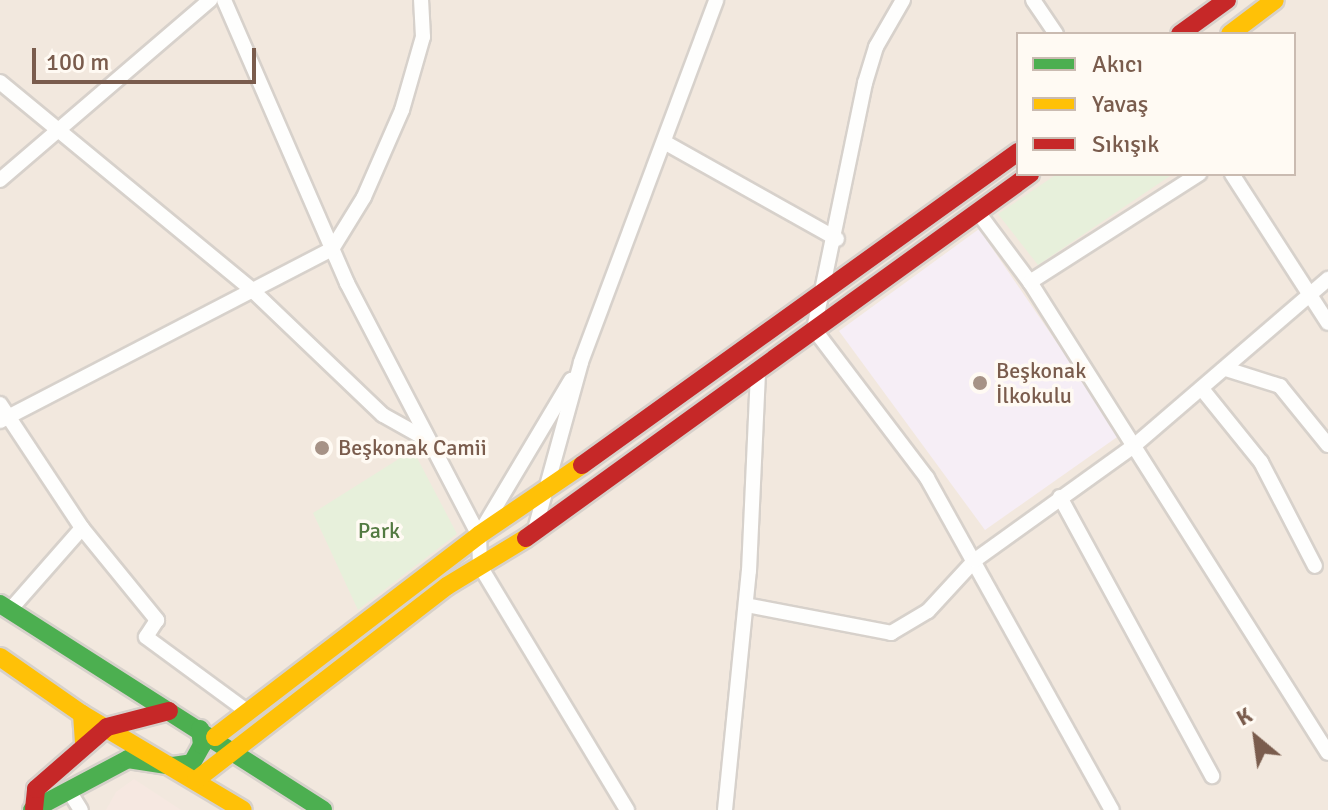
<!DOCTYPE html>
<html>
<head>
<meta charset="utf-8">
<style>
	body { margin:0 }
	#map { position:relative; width:1328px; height:810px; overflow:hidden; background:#f9f5f0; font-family:Signika,sans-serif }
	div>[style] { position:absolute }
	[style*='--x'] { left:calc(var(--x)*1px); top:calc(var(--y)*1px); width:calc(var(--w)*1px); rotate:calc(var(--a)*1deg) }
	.residential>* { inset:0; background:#f2e8de }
	.commercial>* { inset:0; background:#f6e8e1 }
	.education>* { inset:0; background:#f6eef6 }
	.green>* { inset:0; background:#e7f0db }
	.roads { filter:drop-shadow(2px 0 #d7d1cb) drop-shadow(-2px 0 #d7d1cb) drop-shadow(0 2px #d7d1cb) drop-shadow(0 -2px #d7d1cb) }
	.street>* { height:14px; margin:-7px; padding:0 7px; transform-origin:7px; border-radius:7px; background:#fefefd }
	.fast>* { height:18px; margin:-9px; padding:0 9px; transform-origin:9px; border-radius:9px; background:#4caf50 }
	.slow>* { height:18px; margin:-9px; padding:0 9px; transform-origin:9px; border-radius:9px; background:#ffc107 }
	.jam>* { height:18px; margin:-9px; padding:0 9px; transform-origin:9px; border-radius:9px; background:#c62828 }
	.dots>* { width:22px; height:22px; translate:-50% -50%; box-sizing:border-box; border:4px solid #fffaf3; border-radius:50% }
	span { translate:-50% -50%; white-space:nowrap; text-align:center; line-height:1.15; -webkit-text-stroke:7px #fffaf3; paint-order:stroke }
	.poi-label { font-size:22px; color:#7a5c4d }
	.left { translate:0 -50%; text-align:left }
	.park-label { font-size:22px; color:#537a41 }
	.legend { position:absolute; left:1016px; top:32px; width:280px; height:144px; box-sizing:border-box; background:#fffaf3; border:2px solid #cabbb1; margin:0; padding:10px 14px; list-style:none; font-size:24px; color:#7a5c4d }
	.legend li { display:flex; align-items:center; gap:16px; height:40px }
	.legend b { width:40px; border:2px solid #cabbb1 }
	.north { position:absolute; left:1216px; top:698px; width:80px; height:80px; -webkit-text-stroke:6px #fffaf3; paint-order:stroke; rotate:331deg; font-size:22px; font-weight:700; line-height:32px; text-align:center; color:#7a5c4d }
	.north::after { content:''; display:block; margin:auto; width:28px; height:36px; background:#7a5c4d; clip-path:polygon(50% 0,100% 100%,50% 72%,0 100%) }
	.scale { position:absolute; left:32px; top:48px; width:224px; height:36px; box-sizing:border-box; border:4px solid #7a5c4d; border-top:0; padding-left:10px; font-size:24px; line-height:28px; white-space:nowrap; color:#7a5c4d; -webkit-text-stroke:6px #fffaf3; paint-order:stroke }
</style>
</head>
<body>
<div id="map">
	<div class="residential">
		<i style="clip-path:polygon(evenodd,0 0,1328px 0,1328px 810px,0 810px,0 0,1018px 34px,1294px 34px,1294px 174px,1018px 174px,1018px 34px)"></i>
	</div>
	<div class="commercial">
		<i style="clip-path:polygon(134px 779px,181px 810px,106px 810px,116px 792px)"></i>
	</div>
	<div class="education">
		<i style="clip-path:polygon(979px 229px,1120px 435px,985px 530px,839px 331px)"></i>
	</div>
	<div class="green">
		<i style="clip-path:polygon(1057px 174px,1173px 174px,1038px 265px,998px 214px)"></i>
		<i style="clip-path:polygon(413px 450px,457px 534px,358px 610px,313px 513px)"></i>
	</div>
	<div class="roads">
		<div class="street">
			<i style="--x:224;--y:0;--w:309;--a:66.5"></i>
			<i style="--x:347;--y:283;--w:284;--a:62.4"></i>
			<i style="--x:479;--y:535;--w:31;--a:88"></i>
			<i style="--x:480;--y:566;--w:285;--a:58.9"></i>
			<i style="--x:903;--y:0;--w:54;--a:119.9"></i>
			<i style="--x:876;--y:47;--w:38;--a:107"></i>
			<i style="--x:865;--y:83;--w:251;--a:101.7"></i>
			<i style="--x:814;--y:329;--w:187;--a:52.8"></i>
			<i style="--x:927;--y:478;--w:380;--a:60.9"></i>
			<i style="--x:1033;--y:0;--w:41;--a:55.9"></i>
			<i style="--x:0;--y:82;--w:325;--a:39.5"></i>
			<i style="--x:251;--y:289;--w:182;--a:43.7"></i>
			<i style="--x:383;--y:415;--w:51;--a:29.1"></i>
			<i style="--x:666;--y:143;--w:196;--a:29.3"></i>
			<i style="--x:1232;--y:174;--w:177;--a:57.2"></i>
			<i style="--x:0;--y:180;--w:277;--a:-40.6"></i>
			<i style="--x:977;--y:211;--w:89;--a:53.3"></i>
			<i style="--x:1030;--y:282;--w:557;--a:57.68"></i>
			<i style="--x:1030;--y:282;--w:201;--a:-32.6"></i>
			<i style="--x:1226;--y:369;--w:57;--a:17.5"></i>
			<i style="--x:1280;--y:386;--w:76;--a:50.9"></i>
			<i style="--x:1202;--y:389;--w:94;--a:51.1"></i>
			<i style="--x:1261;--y:462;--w:117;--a:62.6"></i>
			<i style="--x:0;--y:404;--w:149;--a:56.5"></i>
			<i style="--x:82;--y:528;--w:119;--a:50.8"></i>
			<i style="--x:157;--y:620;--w:20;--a:123"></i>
			<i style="--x:146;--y:637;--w:127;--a:36.3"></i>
			<i style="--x:0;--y:421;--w:374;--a:-27.4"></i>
			<i style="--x:332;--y:249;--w:61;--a:-58.4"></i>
			<i style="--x:364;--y:197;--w:95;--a:-66.4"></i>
			<i style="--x:402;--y:110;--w:76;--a:-74"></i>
			<i style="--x:423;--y:37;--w:37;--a:-93"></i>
			<i style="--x:1060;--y:497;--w:318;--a:61.4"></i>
			<i style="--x:481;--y:531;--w:176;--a:-59.2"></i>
			<i style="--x:534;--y:533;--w:177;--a:-74.6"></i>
			<i style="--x:581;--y:362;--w:386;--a:-69.5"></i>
			<i style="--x:746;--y:605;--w:148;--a:10.9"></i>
			<i style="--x:891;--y:633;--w:43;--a:-30.7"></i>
			<i style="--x:928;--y:611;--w:69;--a:-47.3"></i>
			<i style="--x:975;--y:560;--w:197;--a:-35.7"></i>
			<i style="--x:1135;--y:445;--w:255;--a:-40.7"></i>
			<i style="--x:10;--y:610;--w:109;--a:-48.7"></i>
			<i style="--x:69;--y:791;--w:22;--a:58"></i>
			<i style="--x:725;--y:810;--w:240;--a:-84.3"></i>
			<i style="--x:749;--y:571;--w:198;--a:-87.4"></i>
		</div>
		<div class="fast">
			<i style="--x:0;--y:604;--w:383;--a:32.5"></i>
			<i style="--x:32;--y:810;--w:109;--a:-28"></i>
			<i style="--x:128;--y:759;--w:46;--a:8.8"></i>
			<i style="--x:173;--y:766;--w:19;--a:-9"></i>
			<i style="--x:192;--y:763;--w:21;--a:-61"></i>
			<i style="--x:202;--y:745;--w:16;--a:-97"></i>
		</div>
		<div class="slow">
			<i style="--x:1230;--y:34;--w:56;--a:-37.1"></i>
			<i style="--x:0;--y:657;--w:100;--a:34.8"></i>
			<i style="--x:82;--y:714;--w:187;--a:30.8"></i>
			<i style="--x:82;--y:714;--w:31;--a:86"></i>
			<i style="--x:215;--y:737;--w:332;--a:-37.4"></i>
			<i style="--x:479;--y:535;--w:125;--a:-34.2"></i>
			<i style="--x:196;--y:780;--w:317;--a:-37.7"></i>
			<i style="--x:447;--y:586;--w:92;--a:-31.3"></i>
		</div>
		<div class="jam">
			<i style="--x:1180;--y:34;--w:58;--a:-35.9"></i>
			<i style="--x:582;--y:465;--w:537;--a:-35.67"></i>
			<i style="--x:526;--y:538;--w:622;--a:-35.84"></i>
			<i style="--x:34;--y:809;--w:20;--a:-84"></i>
			<i style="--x:36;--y:789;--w:94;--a:-41.1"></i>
			<i style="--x:107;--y:727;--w:64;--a:-14.5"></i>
		</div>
	</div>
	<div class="dots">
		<i style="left:980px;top:383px;background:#a69286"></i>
		<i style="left:322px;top:448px;background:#a69286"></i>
	</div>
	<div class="poi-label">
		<span class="left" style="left:996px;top:383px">Beşkonak<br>İlkokulu</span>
		<span class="left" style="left:338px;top:448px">Beşkonak Camii</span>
	</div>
	<div class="park-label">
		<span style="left:379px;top:531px">Park</span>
	</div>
	<ul class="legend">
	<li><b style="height:10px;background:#4caf50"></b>Akıcı</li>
	<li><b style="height:10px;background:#ffc107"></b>Yavaş</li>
	<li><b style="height:10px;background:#c62828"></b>Sıkışık</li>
	</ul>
	<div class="north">K</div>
	<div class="scale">100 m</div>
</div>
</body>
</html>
